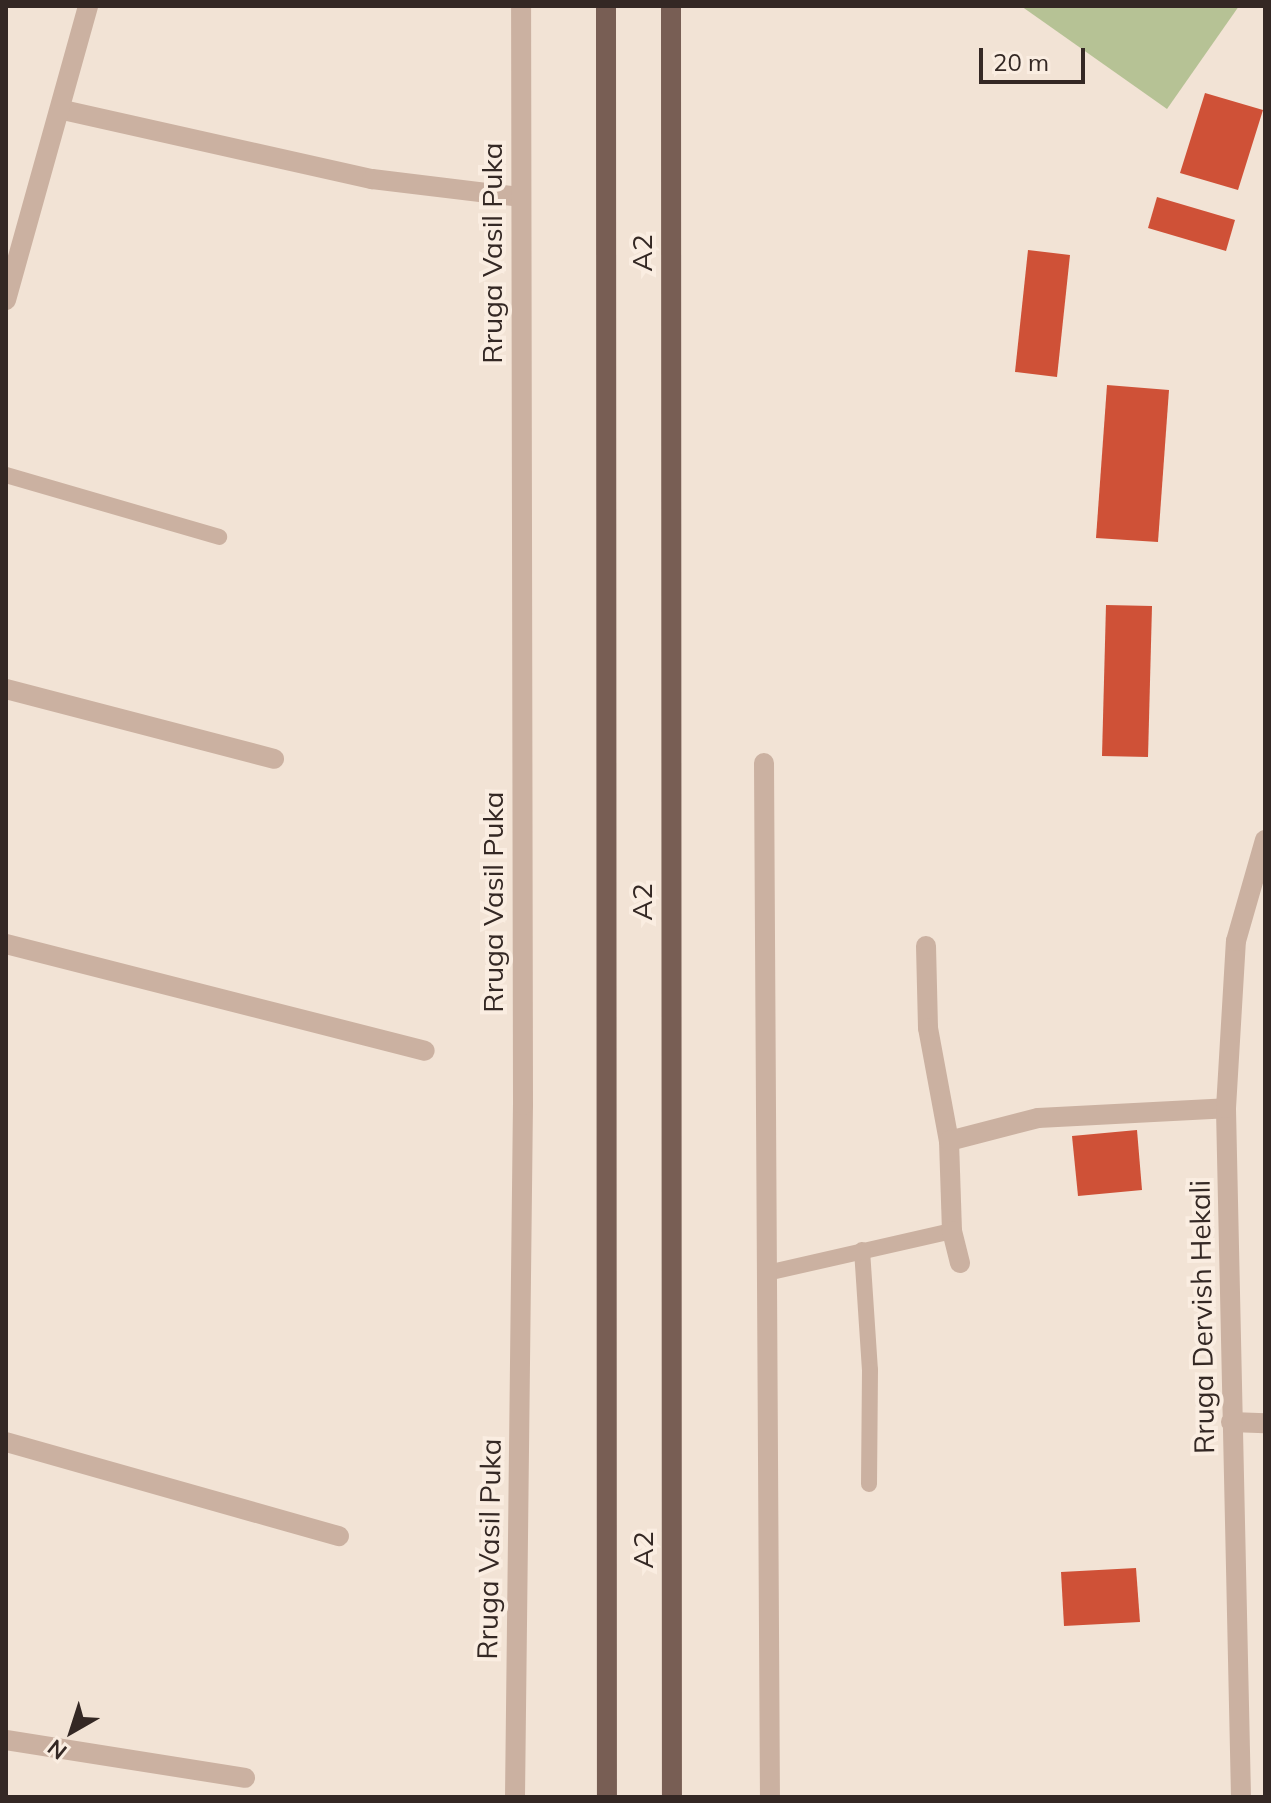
<!DOCTYPE html>
<html>
<head>
<meta charset="utf-8">
<style>
	body { margin:0 }
	#map { position:relative; width:1271px; height:1803px; overflow:hidden; background:#f2e3d5; font-family:Mulish,sans-serif }
	div>[style] { position:absolute }
	[style*='--x'] { left:calc(var(--x)*1px); top:calc(var(--y)*1px); width:calc(var(--w)*1px); rotate:calc(var(--a)*1deg) }
	.green>* { inset:0; background:#b6c295 }
	.building>* { inset:0; background:#cf5137 }
	.lane>* { height:16px; margin:-8px; padding:0 8px; transform-origin:8px; border-radius:8px; background:#cbb1a1 }
	.street>* { height:20px; margin:-10px; padding:0 10px; transform-origin:10px; border-radius:10px; background:#cbb1a1 }
	.primary>* { height:20px; margin:-10px; padding:0 10px; transform-origin:10px; border-radius:10px; background:#785e54 }
	span { translate:-50% -50%; white-space:nowrap; text-align:center; line-height:1.15; -webkit-text-stroke:8px #faede1; paint-order:stroke }
	.street-label { font-size:28px; color:#342824 }
	.frame { position:absolute; inset:0; border:8px solid #342824; pointer-events:none }
	.north { position:absolute; left:32px; top:1691px; width:80px; height:80px; -webkit-text-stroke:6px #faede1; paint-order:stroke; rotate:219deg; font-size:22px; font-weight:700; line-height:32px; text-align:center; color:#342824 }
	.north::after { content:''; display:block; margin:auto; width:28px; height:36px; background:#342824; clip-path:polygon(50% 0,100% 100%,50% 72%,0 100%) }
	.scale { position:absolute; left:979px; top:48px; width:106px; height:36px; box-sizing:border-box; border:4px solid #342824; border-top:0; padding-left:10px; font-size:24px; line-height:28px; white-space:nowrap; color:#342824; -webkit-text-stroke:6px #faede1; paint-order:stroke }
</style>
</head>
<body>
<div id="map">
	<div class="green">
		<i style="clip-path:polygon(1021px 6px,1239px 6px,1167px 109px)"></i>
	</div>
	<div class="building">
		<i style="clip-path:polygon(1205px 93px,1263px 110px,1238px 190px,1180px 173px)"></i>
		<i style="clip-path:polygon(1157px 197px,1235px 220px,1226px 251px,1148px 228px)"></i>
		<i style="clip-path:polygon(1028px 250px,1070px 255px,1057px 377px,1015px 372px)"></i>
		<i style="clip-path:polygon(1107px 385px,1169px 390px,1158px 542px,1096px 538px)"></i>
		<i style="clip-path:polygon(1106px 605px,1152px 606px,1148px 757px,1102px 756px)"></i>
		<i style="clip-path:polygon(1137px 1130px,1142px 1190px,1078px 1196px,1072px 1136px)"></i>
		<i style="clip-path:polygon(1136px 1568px,1140px 1622px,1064px 1626px,1061px 1572px)"></i>
	</div>
	<div class="lane">
		<i style="--x:6;--y:475;--w:222;--a:16.2"></i>
		<i style="--x:862;--y:1250;--w:120;--a:86.2"></i>
		<i style="--x:870;--y:1370;--w:114;--a:90.5"></i>
		<i style="--x:767;--y:1273;--w:190;--a:-12.8"></i>
	</div>
	<div class="street">
		<i style="--x:63;--y:110;--w:317;--a:12.6"></i>
		<i style="--x:372;--y:179;--w:149;--a:6.9"></i>
		<i style="--x:6;--y:300;--w:305;--a:-74.4"></i>
		<i style="--x:6;--y:689;--w:277;--a:14.6"></i>
		<i style="--x:764;--y:763;--w:1034;--a:89.67"></i>
		<i style="--x:6;--y:944;--w:432;--a:14.3"></i>
		<i style="--x:926;--y:946;--w:82;--a:88.6"></i>
		<i style="--x:928;--y:1028;--w:115;--a:79.5"></i>
		<i style="--x:949;--y:1141;--w:90;--a:88.1"></i>
		<i style="--x:952;--y:1231;--w:33;--a:76"></i>
		<i style="--x:949;--y:1141;--w:92;--a:-14.5"></i>
		<i style="--x:1038;--y:1118;--w:188;--a:-3"></i>
		<i style="--x:1231;--y:1422;--w:34;--a:2"></i>
		<i style="--x:6;--y:1442;--w:346;--a:15.8"></i>
		<i style="--x:6;--y:1740;--w:242;--a:9"></i>
		<i style="--x:515;--y:1797;--w:692;--a:-89.34"></i>
		<i style="--x:523;--y:1105;--w:1099;--a:-90.1"></i>
		<i style="--x:1241;--y:1797;--w:689;--a:-91.25"></i>
		<i style="--x:1226;--y:1108;--w:167;--a:-86.6"></i>
		<i style="--x:1236;--y:941;--w:105;--a:-74"></i>
	</div>
	<div class="primary">
		<i style="--x:606;--y:6;--w:1791;--a:89.97"></i>
		<i style="--x:671;--y:6;--w:1791;--a:89.97"></i>
	</div>
	<div class="street-label">
		<span style="left:492px;top:253px;rotate:-90deg">Rruga Vasil Puka</span>
		<span style="left:642px;top:253px;rotate:-90deg">A2</span>
		<span style="left:493px;top:902px;rotate:-90deg">Rruga Vasil Puka</span>
		<span style="left:642px;top:902px;rotate:-90deg">A2</span>
		<span style="left:1202px;top:1317px;rotate:-91deg">Rruga Dervish Hekali</span>
		<span style="left:489px;top:1549px;rotate:-89deg">Rruga Vasil Puka</span>
		<span style="left:643px;top:1550px;rotate:-90deg">A2</span>
	</div>
	<div class="frame"></div>
	<div class="north">N</div>
	<div class="scale">20 m</div>
</div>
</body>
</html>
